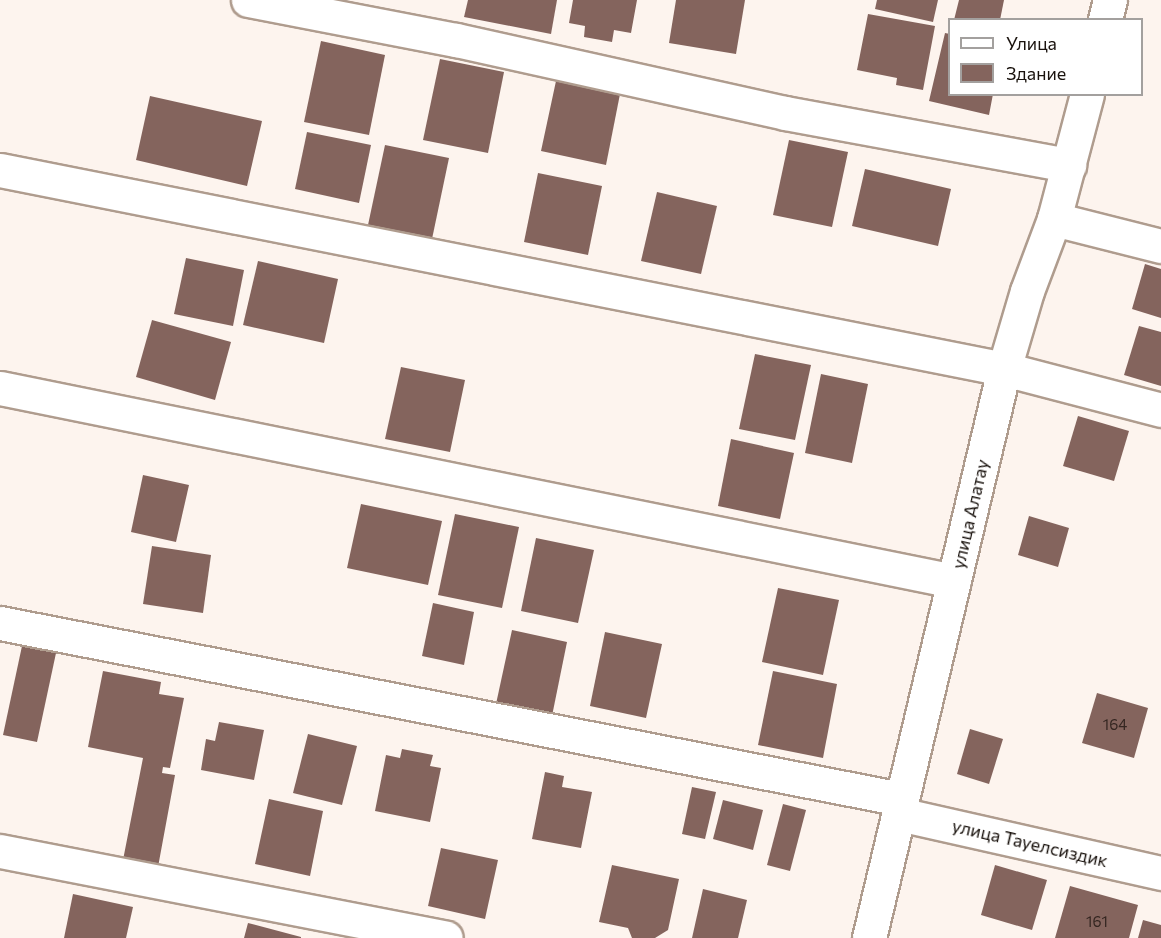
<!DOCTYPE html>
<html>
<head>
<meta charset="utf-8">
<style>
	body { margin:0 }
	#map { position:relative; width:1161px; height:938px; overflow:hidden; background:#fdf4ee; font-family:Commissioner,sans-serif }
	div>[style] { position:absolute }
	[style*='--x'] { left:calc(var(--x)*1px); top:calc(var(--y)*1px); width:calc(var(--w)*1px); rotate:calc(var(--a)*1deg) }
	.building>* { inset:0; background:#84645d }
	.roads { filter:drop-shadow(2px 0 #af9c8e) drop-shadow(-2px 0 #af9c8e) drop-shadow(0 2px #af9c8e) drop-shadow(0 -2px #af9c8e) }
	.minor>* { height:33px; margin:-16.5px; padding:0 16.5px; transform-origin:16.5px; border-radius:16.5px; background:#fff }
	span { translate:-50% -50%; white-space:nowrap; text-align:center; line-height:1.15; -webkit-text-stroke:4.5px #fff; paint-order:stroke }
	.number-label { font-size:15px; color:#342621 }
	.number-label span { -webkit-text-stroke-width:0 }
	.street-label { font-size:18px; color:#19120d }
	.legend { position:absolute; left:948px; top:18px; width:195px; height:78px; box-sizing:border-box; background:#fff; border:2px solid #a3a09e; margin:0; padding:8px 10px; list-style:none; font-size:18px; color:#19120d }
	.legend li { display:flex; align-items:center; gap:12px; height:30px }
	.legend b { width:30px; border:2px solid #a3a09e }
</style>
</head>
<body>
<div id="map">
	<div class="building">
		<i style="clip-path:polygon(468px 0,557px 0,551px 34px,464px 17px)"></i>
		<i style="clip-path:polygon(573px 0,637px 0,631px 33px,614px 30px,612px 42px,584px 37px,585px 26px,569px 23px)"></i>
		<i style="clip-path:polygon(676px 0,745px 0,736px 54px,669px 43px)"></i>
		<i style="clip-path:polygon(877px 0,938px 0,933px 22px,875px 9px)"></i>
		<i style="clip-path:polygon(959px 0,1004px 0,1000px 20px,954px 20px)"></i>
		<i style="clip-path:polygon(868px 14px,935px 26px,923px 90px,896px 85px,897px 78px,857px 70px)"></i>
		<i style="clip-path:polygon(945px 33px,950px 34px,950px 94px,993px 94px,989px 115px,929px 101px)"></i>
		<i style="clip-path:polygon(321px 41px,385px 55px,369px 135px,304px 122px)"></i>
		<i style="clip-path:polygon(440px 59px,504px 72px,488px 153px,423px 140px)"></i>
		<i style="clip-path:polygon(556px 81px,620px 94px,606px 165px,541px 151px)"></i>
		<i style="clip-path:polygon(150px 96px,262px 121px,247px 186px,136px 160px)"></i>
		<i style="clip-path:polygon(307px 132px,371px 145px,359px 203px,295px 189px)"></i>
		<i style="clip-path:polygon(789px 140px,848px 152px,832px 227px,773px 215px)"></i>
		<i style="clip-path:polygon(385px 145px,449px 158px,432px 239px,368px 225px)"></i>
		<i style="clip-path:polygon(865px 169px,951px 189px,938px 246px,852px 226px)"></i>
		<i style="clip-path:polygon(538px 173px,602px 186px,588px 255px,524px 242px)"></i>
		<i style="clip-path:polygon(657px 192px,717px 206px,701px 274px,641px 261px)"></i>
		<i style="clip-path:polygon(186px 258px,244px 270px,233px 326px,174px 314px)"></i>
		<i style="clip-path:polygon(258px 261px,338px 279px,324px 343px,243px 325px)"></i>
		<i style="clip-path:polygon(1145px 264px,1161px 269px,1161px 318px,1132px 309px)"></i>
		<i style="clip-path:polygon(152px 320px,231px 342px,215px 400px,136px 377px)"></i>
		<i style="clip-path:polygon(1139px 326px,1161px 332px,1161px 386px,1124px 375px)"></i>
		<i style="clip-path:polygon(755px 354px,811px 365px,795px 440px,739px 429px)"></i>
		<i style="clip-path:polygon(401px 367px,465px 380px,450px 452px,385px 439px)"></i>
		<i style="clip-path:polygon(821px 374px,868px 384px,852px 463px,805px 453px)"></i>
		<i style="clip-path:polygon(1078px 416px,1129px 431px,1114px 481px,1063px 466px)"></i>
		<i style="clip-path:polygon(731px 439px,794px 453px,780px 519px,718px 506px)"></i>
		<i style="clip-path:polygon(143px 475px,189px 485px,176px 542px,131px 532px)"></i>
		<i style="clip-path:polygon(361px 504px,442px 521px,428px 585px,347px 568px)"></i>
		<i style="clip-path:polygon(455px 514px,519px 527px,502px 608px,438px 595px)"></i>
		<i style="clip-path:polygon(1029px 516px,1069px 528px,1058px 567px,1018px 555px)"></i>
		<i style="clip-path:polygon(536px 538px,594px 550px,578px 623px,521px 611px)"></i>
		<i style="clip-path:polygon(152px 546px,211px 555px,203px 613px,143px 604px)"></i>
		<i style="clip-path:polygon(778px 588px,839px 600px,823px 675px,762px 662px)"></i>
		<i style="clip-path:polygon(433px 603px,474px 612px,464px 665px,422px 656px)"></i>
		<i style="clip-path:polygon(512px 630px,567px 642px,552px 716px,496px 704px)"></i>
		<i style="clip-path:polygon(605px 632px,662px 644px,646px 718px,590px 706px)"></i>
		<i style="clip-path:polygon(22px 646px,56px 653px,37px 742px,3px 735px)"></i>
		<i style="clip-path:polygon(103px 671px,161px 682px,159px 694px,184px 698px,170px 768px,163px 767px,162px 773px,175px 775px,158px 867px,123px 860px,143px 758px,88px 747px)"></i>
		<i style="clip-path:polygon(773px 671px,837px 684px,823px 758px,758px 745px)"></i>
		<i style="clip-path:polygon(1097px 693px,1148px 708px,1134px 758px,1082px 743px)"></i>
		<i style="clip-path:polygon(219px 722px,264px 730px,254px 780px,201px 770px,206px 739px,215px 741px)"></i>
		<i style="clip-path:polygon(970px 729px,1003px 739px,989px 784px,957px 774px)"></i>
		<i style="clip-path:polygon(308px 734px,357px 746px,342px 805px,293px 793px)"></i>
		<i style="clip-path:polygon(402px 749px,433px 755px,430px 766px,441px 768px,430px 822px,375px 811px,386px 755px,400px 758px)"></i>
		<i style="clip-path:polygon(545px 772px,564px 776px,562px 787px,592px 792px,581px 848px,532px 839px)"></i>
		<i style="clip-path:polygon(692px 787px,716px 792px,705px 839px,682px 834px)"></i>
		<i style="clip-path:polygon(269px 799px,323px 811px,310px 876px,255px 864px)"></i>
		<i style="clip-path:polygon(723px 800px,763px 810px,753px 850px,713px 839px)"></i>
		<i style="clip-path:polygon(783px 804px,806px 810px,790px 871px,767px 865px)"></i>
		<i style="clip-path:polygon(441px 848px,498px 860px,485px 919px,428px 906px)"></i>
		<i style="clip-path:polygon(612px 865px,679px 879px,668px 930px,655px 938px,632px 938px,628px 928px,599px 922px)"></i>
		<i style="clip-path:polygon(995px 865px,1047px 880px,1032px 930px,981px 915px)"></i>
		<i style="clip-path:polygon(1070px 886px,1138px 905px,1129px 938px,1055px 938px)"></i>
		<i style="clip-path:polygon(703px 889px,747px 900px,738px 938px,692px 938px)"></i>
		<i style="clip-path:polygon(73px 894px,133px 907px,126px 938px,64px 938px)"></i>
		<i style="clip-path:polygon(1143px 920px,1161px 925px,1161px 938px,1138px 938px)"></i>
		<i style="clip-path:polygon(248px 923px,301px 937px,301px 938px,244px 938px)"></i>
	</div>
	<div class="roads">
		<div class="minor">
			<i style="--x:248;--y:0;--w:212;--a:10.9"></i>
			<i style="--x:456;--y:40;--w:337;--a:12.5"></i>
			<i style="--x:785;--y:113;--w:289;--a:10.4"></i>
			<i style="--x:1105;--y:20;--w:21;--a:-76"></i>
			<i style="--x:0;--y:170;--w:1024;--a:11.21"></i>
			<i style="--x:1004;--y:369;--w:162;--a:14.6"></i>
			<i style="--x:1054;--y:219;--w:110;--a:14.2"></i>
			<i style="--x:0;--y:388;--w:973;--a:11.44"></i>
			<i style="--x:0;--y:623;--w:918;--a:11.05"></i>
			<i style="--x:899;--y:814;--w:269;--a:12.7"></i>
			<i style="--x:0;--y:851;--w:454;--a:11"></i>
			<i style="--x:869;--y:938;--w:585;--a:-76.65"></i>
			<i style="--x:1004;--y:369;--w:81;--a:-73.6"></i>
			<i style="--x:1027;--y:291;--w:77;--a:-69.4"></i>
			<i style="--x:1054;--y:219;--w:129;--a:-75.2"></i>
		</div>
	</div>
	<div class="number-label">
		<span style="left:1115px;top:725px">164</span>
		<span style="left:1097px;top:922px">161</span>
	</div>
	<div class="street-label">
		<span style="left:970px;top:514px;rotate:-77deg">улица Алатау</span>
		<span style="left:1030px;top:843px;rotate:13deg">улица Тауелсиздик</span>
	</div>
	<ul class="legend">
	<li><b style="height:8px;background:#fff"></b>Улица</li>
	<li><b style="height:16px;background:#84645d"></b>Здание</li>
	</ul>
</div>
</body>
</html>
